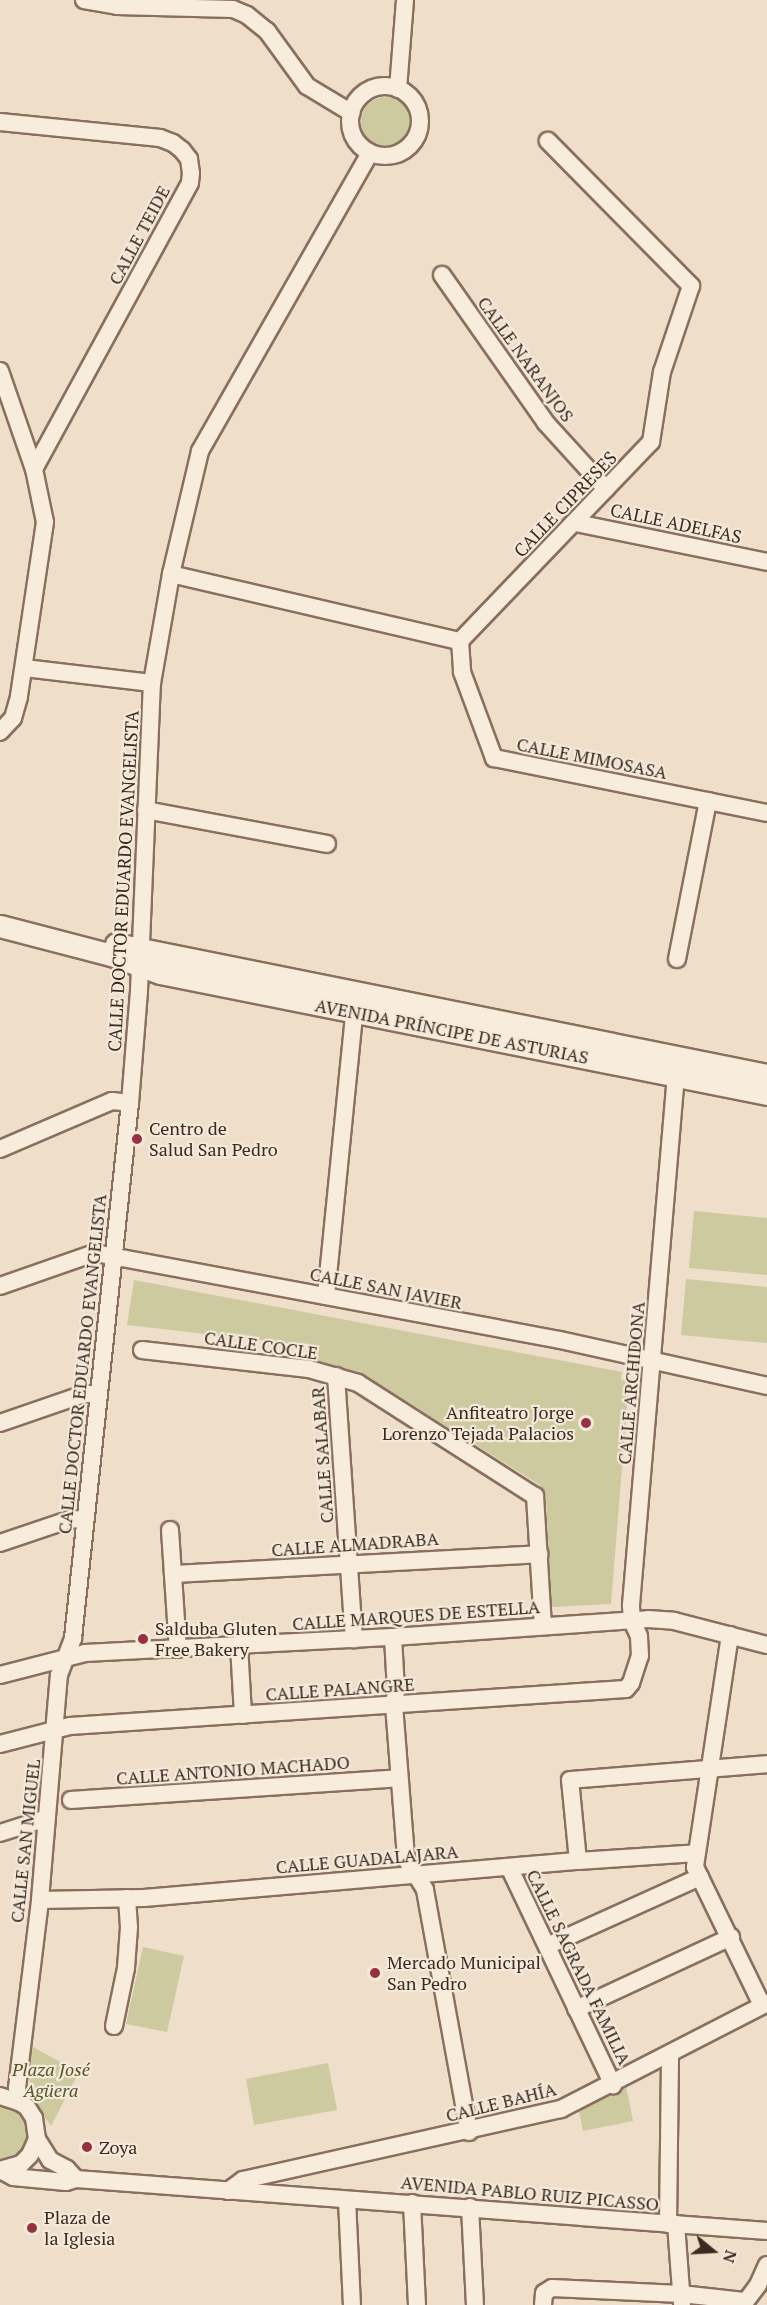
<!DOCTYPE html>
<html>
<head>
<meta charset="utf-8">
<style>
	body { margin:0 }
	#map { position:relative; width:767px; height:2305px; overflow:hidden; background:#eedeca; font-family:"PT Serif",serif }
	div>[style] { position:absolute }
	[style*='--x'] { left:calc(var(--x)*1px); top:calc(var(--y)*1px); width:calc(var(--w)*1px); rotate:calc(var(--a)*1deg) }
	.green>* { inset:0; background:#ccca9e }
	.round { border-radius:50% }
	.roads { filter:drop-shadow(2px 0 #8a6f5f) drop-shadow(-2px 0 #8a6f5f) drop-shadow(0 2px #8a6f5f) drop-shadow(0 -2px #8a6f5f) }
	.minor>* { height:16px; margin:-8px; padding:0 8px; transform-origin:8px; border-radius:8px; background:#f8ecdd }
	.minor>.ring { margin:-8px; padding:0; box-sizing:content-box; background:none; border:16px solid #f8ecdd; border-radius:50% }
	.tertiary>* { height:21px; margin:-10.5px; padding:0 10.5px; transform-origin:10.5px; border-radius:10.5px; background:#f8ecdd }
	.dots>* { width:16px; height:16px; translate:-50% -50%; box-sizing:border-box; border:3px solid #f5e9da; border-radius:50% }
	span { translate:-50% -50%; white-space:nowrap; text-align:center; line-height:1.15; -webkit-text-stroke:4.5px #f5e9da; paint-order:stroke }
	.street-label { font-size:18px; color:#3b2a22 }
	.poi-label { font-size:18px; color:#3b2a22 }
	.left { translate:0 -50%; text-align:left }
	.right { translate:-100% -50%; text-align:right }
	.park-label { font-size:18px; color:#525729; font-style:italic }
	.north { position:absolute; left:683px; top:2221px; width:60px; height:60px; -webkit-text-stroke:4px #f5e9da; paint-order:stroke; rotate:108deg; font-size:16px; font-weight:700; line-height:24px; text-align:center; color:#3b2a22 }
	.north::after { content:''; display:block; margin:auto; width:21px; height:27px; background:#3b2a22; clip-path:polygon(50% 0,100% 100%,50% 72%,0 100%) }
</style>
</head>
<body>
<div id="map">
	<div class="green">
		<i class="round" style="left:361px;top:97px;width:50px;height:50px"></i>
		<i style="clip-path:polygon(694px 1211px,767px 1218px,767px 1275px,689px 1268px)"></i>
		<i style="clip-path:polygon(686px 1279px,767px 1287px,767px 1343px,681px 1335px)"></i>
		<i style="clip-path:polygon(134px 1280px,622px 1372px,621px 1380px,629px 1381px,611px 1604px,551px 1607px,546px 1495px,540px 1485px,363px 1374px,309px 1359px,310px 1346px,127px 1325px)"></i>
		<i style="clip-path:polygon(143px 1947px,184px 1956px,167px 2032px,126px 2024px)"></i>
		<i style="clip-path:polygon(31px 2046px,79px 2072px,51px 2126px,40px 2111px,31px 2091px,28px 2067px)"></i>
		<i style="clip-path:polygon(328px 2063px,337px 2110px,254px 2125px,246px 2079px)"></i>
		<i style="clip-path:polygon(626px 2086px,633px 2121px,583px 2131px,578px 2106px)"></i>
		<i style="clip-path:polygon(0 2104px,18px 2109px,29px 2125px,29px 2144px,17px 2159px,0 2163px)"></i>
	</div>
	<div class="roads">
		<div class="minor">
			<i style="--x:84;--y:0;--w:34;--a:10"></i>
			<i style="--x:117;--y:6;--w:116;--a:1.5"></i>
			<i style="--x:233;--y:9;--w:15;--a:23"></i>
			<i style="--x:247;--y:15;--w:26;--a:39"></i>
			<i style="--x:267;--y:31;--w:68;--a:54"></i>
			<i style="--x:307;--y:86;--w:52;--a:31"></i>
			<i class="ring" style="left:350px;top:86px;width:54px;height:54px"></i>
			<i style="--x:398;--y:89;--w:89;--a:-85.5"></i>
			<i style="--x:0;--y:122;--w:161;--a:5.7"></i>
			<i style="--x:160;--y:138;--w:14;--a:21"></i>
			<i style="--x:173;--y:143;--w:11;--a:38"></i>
			<i style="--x:182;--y:150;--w:11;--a:52"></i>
			<i style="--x:189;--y:159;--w:14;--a:82"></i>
			<i style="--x:191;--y:173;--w:10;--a:96"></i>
			<i style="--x:190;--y:183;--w:326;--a:118.6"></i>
			<i style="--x:442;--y:275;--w:181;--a:54.9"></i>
			<i style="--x:546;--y:423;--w:89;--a:47.7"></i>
			<i style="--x:0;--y:371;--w:104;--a:70.9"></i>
			<i style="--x:34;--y:469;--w:54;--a:78.3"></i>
			<i style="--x:45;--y:522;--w:177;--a:98.5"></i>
			<i style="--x:19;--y:697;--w:22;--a:106"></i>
			<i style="--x:13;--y:718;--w:19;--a:133"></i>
			<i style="--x:576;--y:523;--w:195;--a:11.5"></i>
			<i style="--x:171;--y:574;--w:297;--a:13.1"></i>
			<i style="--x:460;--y:641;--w:276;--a:-46.2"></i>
			<i style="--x:651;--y:442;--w:71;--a:-81.1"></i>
			<i style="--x:662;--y:372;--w:91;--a:-71.4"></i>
			<i style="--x:691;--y:286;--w:204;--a:-134.6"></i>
			<i style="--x:460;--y:641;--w:31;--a:86"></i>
			<i style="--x:462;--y:672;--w:92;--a:69.6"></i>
			<i style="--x:494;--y:758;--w:278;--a:11.4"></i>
			<i style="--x:24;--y:668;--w:129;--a:6.7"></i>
			<i style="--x:146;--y:810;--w:184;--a:10.6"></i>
			<i style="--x:677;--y:959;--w:161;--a:-78.9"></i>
			<i style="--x:0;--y:1149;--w:122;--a:-23.2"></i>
			<i style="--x:112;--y:1101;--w:18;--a:6"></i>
			<i style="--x:0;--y:1286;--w:101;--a:-19.2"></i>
			<i style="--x:95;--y:1253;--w:473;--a:10.6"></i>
			<i style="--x:560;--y:1340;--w:212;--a:12.5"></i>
			<i style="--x:326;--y:1296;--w:284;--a:-84.3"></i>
			<i style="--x:142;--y:1350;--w:168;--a:6.5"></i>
			<i style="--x:309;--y:1369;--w:51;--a:15.9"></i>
			<i style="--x:358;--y:1383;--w:210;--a:32.6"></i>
			<i style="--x:535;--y:1496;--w:130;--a:86.5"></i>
			<i style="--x:336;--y:1376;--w:264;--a:86.1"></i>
			<i style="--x:0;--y:1423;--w:89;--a:-19"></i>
			<i style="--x:84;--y:1394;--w:15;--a:0"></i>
			<i style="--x:170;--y:1530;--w:119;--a:86.2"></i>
			<i style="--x:0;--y:1543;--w:75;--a:-18.7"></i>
			<i style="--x:71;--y:1519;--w:13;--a:4"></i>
			<i style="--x:173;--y:1574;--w:367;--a:-3.1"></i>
			<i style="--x:730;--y:1635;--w:235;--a:98.6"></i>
			<i style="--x:695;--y:1867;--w:153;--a:64.1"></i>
			<i style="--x:393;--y:1637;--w:54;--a:86.8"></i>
			<i style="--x:396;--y:1691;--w:14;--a:98"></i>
			<i style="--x:394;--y:1705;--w:154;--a:85.5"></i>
			<i style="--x:406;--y:1859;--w:36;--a:58"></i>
			<i style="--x:425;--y:1890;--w:246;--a:79.7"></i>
			<i style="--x:239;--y:1645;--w:70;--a:86.7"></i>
			<i style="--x:0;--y:1675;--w:88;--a:-14.5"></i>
			<i style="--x:85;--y:1653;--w:308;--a:-3"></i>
			<i style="--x:393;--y:1637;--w:256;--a:-4"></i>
			<i style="--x:648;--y:1619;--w:26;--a:4"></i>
			<i style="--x:674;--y:1621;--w:96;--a:14.5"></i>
			<i style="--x:0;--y:1744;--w:72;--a:-14.4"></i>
			<i style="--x:70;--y:1726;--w:557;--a:-3.81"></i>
			<i style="--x:626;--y:1689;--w:8;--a:-50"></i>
			<i style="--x:631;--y:1683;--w:28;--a:-72"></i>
			<i style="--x:640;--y:1656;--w:20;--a:-93"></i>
			<i style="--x:639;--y:1636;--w:17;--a:-115"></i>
			<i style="--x:632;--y:1621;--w:16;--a:-94"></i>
			<i style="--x:631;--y:1605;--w:532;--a:-85.15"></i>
			<i style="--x:71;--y:1800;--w:328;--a:-3.8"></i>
			<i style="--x:0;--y:1833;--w:49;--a:-17.7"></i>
			<i style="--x:578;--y:1861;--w:81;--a:-95.6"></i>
			<i style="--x:570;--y:1780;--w:198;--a:-4.6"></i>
			<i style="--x:509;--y:1867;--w:242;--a:64.5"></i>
			<i style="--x:40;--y:1900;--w:104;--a:-1.1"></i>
			<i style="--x:144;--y:1898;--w:436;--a:-4.9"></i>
			<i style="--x:578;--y:1861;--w:119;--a:-3.8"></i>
			<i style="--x:547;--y:1946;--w:168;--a:-24.3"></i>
			<i style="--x:576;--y:2009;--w:171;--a:-24.9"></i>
			<i style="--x:114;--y:2026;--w:59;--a:-78.3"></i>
			<i style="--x:126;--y:1968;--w:41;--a:-85.8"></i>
			<i style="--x:129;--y:1927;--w:29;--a:-94"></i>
			<i style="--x:0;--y:2096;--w:20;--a:18"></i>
			<i style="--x:19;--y:2102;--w:9;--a:32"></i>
			<i style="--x:27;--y:2107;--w:13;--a:58"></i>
			<i style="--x:34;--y:2118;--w:21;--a:82"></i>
			<i style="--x:37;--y:2139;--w:17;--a:114"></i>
			<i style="--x:30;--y:2155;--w:13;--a:135"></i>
			<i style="--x:21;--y:2164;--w:22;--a:164"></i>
			<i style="--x:19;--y:2102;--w:14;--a:-98"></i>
			<i style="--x:17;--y:2088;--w:189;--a:-83"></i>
			<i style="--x:40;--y:1900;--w:226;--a:-85.2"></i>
			<i style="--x:59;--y:1675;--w:40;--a:-69"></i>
			<i style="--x:73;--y:1638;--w:538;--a:-83.92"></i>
			<i style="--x:130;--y:1103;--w:112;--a:-85.4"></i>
			<i style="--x:139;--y:991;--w:308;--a:-87.6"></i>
			<i style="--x:152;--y:683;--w:111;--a:-80.1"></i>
			<i style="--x:171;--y:574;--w:126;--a:-76.7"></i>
			<i style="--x:200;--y:451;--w:343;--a:-60.3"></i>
			<i style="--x:37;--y:2139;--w:25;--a:58"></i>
			<i style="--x:50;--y:2160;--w:19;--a:28"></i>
			<i style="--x:67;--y:2169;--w:13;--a:48"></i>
			<i style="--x:0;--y:2170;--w:15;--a:28"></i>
			<i style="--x:13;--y:2177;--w:53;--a:5.4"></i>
			<i style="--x:66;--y:2182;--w:10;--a:-17"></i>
			<i style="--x:76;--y:2179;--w:693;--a:4.3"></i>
			<i style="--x:228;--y:2191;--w:19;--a:-36"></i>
			<i style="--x:243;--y:2180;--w:326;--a:-12.6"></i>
			<i style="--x:561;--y:2109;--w:232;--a:-27.2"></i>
			<i style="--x:347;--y:2200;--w:105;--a:87.3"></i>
			<i style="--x:412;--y:2203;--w:102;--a:87.2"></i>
			<i style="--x:470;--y:2207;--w:98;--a:87.1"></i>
			<i style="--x:668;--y:2224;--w:170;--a:-89.3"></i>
			<i style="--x:676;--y:2224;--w:80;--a:85.7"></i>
			<i style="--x:543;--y:2305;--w:12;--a:-85"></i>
			<i style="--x:544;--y:2293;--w:9;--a:-32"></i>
			<i style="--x:552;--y:2288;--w:129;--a:2.7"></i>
			<i style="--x:681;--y:2294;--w:63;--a:6.3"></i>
			<i style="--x:743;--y:2305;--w:25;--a:-53"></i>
			<i style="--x:758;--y:2285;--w:22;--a:-66"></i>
		</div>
		<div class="tertiary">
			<i style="--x:0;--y:926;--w:115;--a:14.6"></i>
			<i style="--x:111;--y:955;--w:52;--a:20.2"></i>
			<i style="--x:160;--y:973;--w:619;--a:11.27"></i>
			<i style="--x:116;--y:944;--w:664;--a:11.38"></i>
		</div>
	</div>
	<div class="dots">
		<i style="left:137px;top:1139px;background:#973141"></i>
		<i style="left:586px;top:1423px;background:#973141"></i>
		<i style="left:143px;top:1639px;background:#973141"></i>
		<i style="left:375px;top:1973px;background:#973141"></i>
		<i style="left:87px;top:2147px;background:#973141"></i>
		<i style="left:32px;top:2228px;background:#973141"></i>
	</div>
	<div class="street-label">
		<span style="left:139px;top:235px;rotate:-62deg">CALLE TEIDE</span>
		<span style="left:526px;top:359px;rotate:54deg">CALLE NARANJOS</span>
		<span style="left:565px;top:504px;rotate:-46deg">CALLE CIPRESES</span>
		<span style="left:676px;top:523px;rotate:12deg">CALLE ADELFAS</span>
		<span style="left:592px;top:758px;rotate:11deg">CALLE MIMOSASA</span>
		<span style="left:123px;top:881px;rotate:-87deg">CALLE DOCTOR EDUARDO EVANGELISTA</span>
		<span style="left:452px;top:1031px;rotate:11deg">AVENIDA PRÍNCIPE DE ASTURIAS</span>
		<span style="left:386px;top:1288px;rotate:11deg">CALLE SAN JAVIER</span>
		<span style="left:261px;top:1345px;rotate:8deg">CALLE COCLE</span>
		<span style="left:82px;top:1364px;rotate:-84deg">CALLE DOCTOR EDUARDO EVANGELISTA</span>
		<span style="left:631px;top:1383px;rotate:-85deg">CALLE ARCHIDONA</span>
		<span style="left:322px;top:1455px;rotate:-94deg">CALLE SALABAR</span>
		<span style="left:355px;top:1544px;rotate:-4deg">CALLE ALMADRABA</span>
		<span style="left:416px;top:1615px;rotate:-4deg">CALLE MARQUES DE ESTELLA</span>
		<span style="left:340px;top:1689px;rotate:-4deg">CALLE PALANGRE</span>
		<span style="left:233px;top:1770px;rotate:-4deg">CALLE ANTONIO MACHADO</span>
		<span style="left:25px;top:1841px;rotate:-84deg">CALLE SAN MIGUEL</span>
		<span style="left:367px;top:1859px;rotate:-5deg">CALLE GUADALAJARA</span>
		<span style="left:579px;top:1967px;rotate:64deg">CALLE SAGRADA FAMILIA</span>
		<span style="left:501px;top:2102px;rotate:-14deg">CALLE BAHÍA</span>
		<span style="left:530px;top:2193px;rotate:5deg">AVENIDA PABLO RUIZ PICASSO</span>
	</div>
	<div class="poi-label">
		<span class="left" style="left:149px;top:1139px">Centro de<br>Salud San Pedro</span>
		<span class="right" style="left:574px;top:1423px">Anfiteatro Jorge<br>Lorenzo Tejada Palacios</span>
		<span class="left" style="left:155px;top:1639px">Salduba Gluten<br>Free Bakery</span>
		<span class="left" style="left:387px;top:1973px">Mercado Municipal<br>San Pedro</span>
		<span class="left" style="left:99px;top:2147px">Zoya</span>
		<span class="left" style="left:44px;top:2228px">Plaza de<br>la Iglesia</span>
	</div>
	<div class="park-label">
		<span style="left:51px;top:2080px">Plaza José<br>Agüera</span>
	</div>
	<div class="north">N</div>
</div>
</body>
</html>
